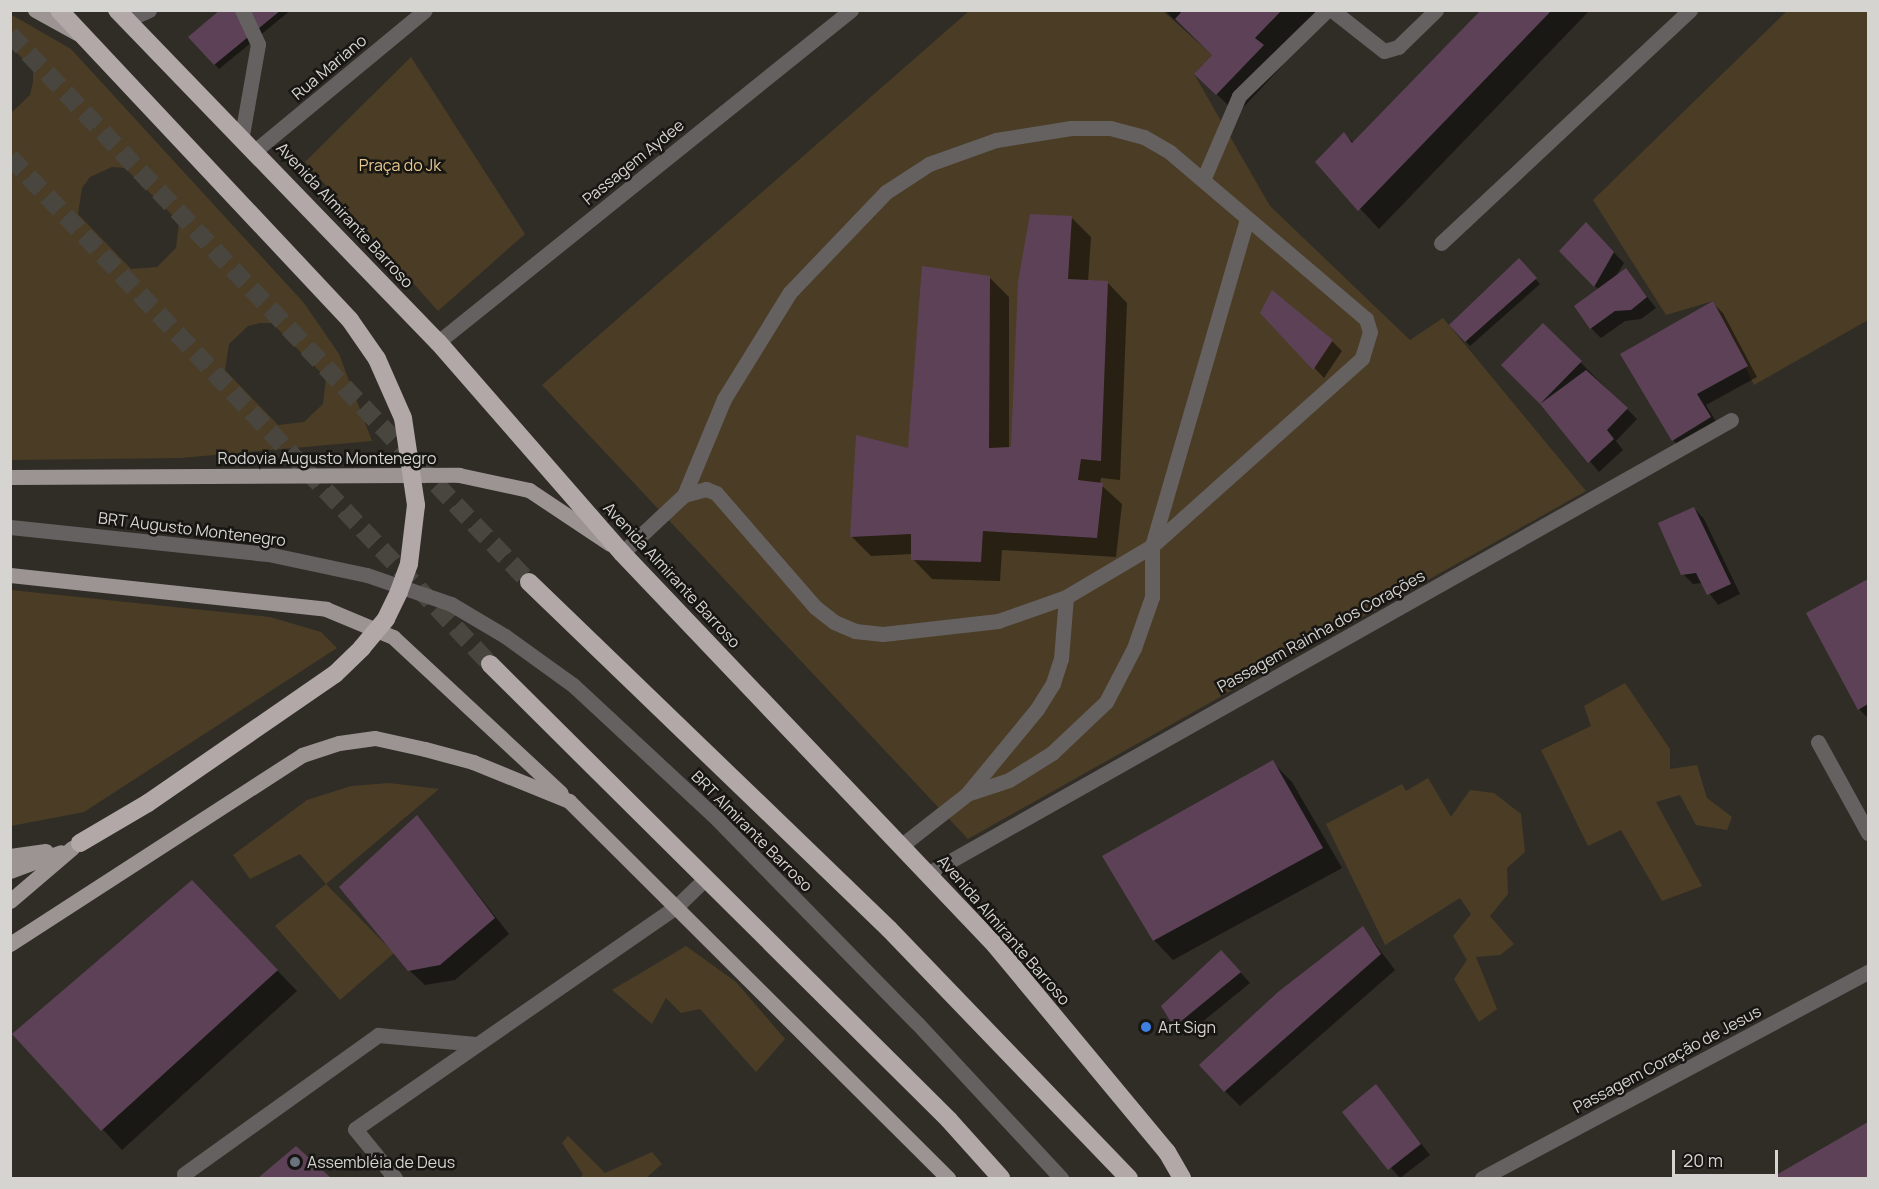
<!DOCTYPE html>
<html>
<head>
<meta charset="utf-8">
<style>
	body { margin:0 }
	#map { position:relative; width:1879px; height:1189px; overflow:hidden; background:#302d27; font-family:Manrope,sans-serif }
	div>[style] { position:absolute }
	[style*='--x'] { left:calc(var(--x)*1px); top:calc(var(--y)*1px); width:calc(var(--w)*1px); rotate:calc(var(--a)*1deg) }
	.green>* { inset:0; background:#4b3d25 }
	.shadow>* { inset:0; background:#0007 }
	.building>* { inset:0; background:#5d4257 }
	.highway-tunnel>* { height:18px; margin-top:-9px; transform-origin:0; background:repeating-linear-gradient(90deg,#494640 0 18px,transparent 0 27px) }
	.minor>* { height:15px; margin:-7.5px; padding:0 7.5px; transform-origin:7.5px; border-radius:7.5px; background:#656161 }
	.major>* { height:15px; margin:-7.5px; padding:0 7.5px; transform-origin:7.5px; border-radius:7.5px; background:#9c9493 }
	.highway>* { height:18px; margin:-9px; padding:0 9px; transform-origin:9px; border-radius:9px; background:#b1a8a7 }
	.dots>* { width:16px; height:16px; translate:-50% -50%; box-sizing:border-box; border:3px solid #171613; border-radius:50% }
	span { translate:-50% -50%; white-space:nowrap; text-align:center; line-height:1.15; -webkit-text-stroke:5px #171613; paint-order:stroke }
	.street-label { font-size:16px; color:#d6d4d1 }
	.park-label { font-size:16px; color:#e7c890 }
	.poi-label { font-size:16px; color:#d6d4d1 }
	.left { translate:0 -50%; text-align:left }
	.frame { position:absolute; inset:0; border:12px solid #d6d4d1; pointer-events:none }
	.scale { position:absolute; left:1672px; top:1150px; width:106px; height:27px; box-sizing:border-box; border:3px solid #d6d4d1; border-top:0; padding-left:8px; font-size:18px; line-height:21px; white-space:nowrap; color:#d6d4d1; -webkit-text-stroke:4px #171613; paint-order:stroke }
</style>
</head>
<body>
<div id="map">
	<div class="green">
		<i style="clip-path:polygon(969px 11px,1163px 11px,1212px 55px,1194px 74px,1270px 206px,1410px 340px,1443px 318px,1586px 491px,968px 839px,542px 385px)"></i>
		<i style="clip-path:polygon(1787px 11px,1868px 11px,1868px 320px,1754px 385px,1713px 301px,1666px 315px,1593px 200px)"></i>
		<i style="clip-path:polygon(evenodd,10px 14px,71px 49px,304px 303px,339px 354px,372px 441px,181px 458px,11px 460px,11px 113px,30px 95px,33px 82px,33px 69px,11px 47px,10px 14px,112px 167px,125px 168px,179px 222px,176px 248px,157px 267px,131px 269px,78px 214px,82px 188px,90px 177px,112px 167px,10px 14px,260px 323px,272px 323px,326px 378px,323px 404px,304px 422px,278px 425px,225px 370px,229px 344px,248px 326px,260px 323px)"></i>
		<i style="clip-path:polygon(411px 57px,525px 234px,438px 311px,305px 162px)"></i>
		<i style="clip-path:polygon(11px 590px,270px 617px,321px 632px,337px 648px,84px 812px,11px 826px)"></i>
		<i style="clip-path:polygon(1625px 683px,1670px 749px,1670px 769px,1697px 765px,1707px 798px,1732px 817px,1727px 830px,1696px 825px,1680px 795px,1656px 802px,1702px 886px,1662px 901px,1621px 830px,1588px 846px,1541px 750px,1591px 726px,1584px 706px)"></i>
		<i style="clip-path:polygon(1428px 778px,1451px 817px,1470px 790px,1494px 793px,1521px 814px,1525px 852px,1507px 868px,1508px 894px,1490px 916px,1514px 944px,1500px 955px,1476px 957px,1497px 1009px,1479px 1022px,1454px 979px,1467px 960px,1453px 936px,1471px 914px,1460px 898px,1385px 945px,1326px 824px,1402px 784px,1406px 791px)"></i>
		<i style="clip-path:polygon(389px 783px,439px 789px,326px 884px,394px 953px,340px 1000px,275px 926px,326px 884px,300px 854px,250px 879px,233px 855px,307px 800px,351px 786px)"></i>
		<i style="clip-path:polygon(686px 946px,736px 982px,785px 1039px,756px 1072px,700px 1009px,681px 1013px,666px 998px,652px 1024px,612px 990px)"></i>
		<i style="clip-path:polygon(568px 1136px,605px 1173px,652px 1152px,662px 1164px,646px 1178px,580px 1178px,583px 1174px,562px 1143px)"></i>
	</div>
	<div class="shadow">
		<i style="clip-path:polygon(222px 10px,291px 10px,219px 69px,190px 37px)"></i>
		<i style="clip-path:polygon(1164px 10px,1320px 10px,1274px 58px,1282px 66px,1237px 114px,1196px 74px,1213px 55px)"></i>
		<i style="clip-path:polygon(1483px 10px,1590px 10px,1379px 229px,1317px 162px,1344px 134px,1354px 143px)"></i>
		<i style="clip-path:polygon(1071px 217px,1091px 237px,1088px 282px,1108px 283px,1127px 303px,1120px 480px,1101px 478px,1100px 484px,1122px 504px,1116px 557px,1002px 550px,1000px 581px,932px 579px,913px 559px,913px 554px,871px 556px,851px 536px,909px 449px,989px 277px,1009px 297px,1009px 449px,1013px 449px)"></i>
		<i style="clip-path:polygon(1596px 234px,1624px 263px,1615px 278px,1626px 270px,1656px 308px,1641px 319px,1625px 321px,1601px 338px,1591px 328px,1599px 290px,1561px 251px)"></i>
		<i style="clip-path:polygon(1519px 260px,1540px 284px,1470px 346px,1451px 325px)"></i>
		<i style="clip-path:polygon(1713px 303px,1723px 313px,1757px 377px,1706px 405px,1720px 428px,1683px 450px,1673px 440px)"></i>
		<i style="clip-path:polygon(1262px 312px,1332px 341px,1342px 351px,1324px 378px)"></i>
		<i style="clip-path:polygon(1543px 325px,1637px 419px,1616px 441px,1623px 450px,1599px 472px,1541px 403px,1503px 365px)"></i>
		<i style="clip-path:polygon(1694px 508px,1704px 519px,1740px 594px,1718px 605px,1702px 583px,1693px 584px,1683px 574px)"></i>
		<i style="clip-path:polygon(1868px 580px,1868px 718px,1859px 709px,1808px 613px)"></i>
		<i style="clip-path:polygon(1272px 762px,1292px 782px,1342px 868px,1173px 960px,1154px 940px)"></i>
		<i style="clip-path:polygon(417px 817px,509px 934px,455px 980px,425px 985px,409px 970px)"></i>
		<i style="clip-path:polygon(211px 902px,297px 991px,122px 1150px,14px 1034px)"></i>
		<i style="clip-path:polygon(1363px 928px,1395px 970px,1240px 1106px,1225px 1091px)"></i>
		<i style="clip-path:polygon(1231px 962px,1250px 983px,1185px 1036px,1175px 1026px)"></i>
		<i style="clip-path:polygon(1376px 1086px,1430px 1155px,1400px 1178px,1344px 1113px)"></i>
		<i style="clip-path:polygon(1868px 1124px,1868px 1178px,1774px 1178px)"></i>
		<i style="clip-path:polygon(296px 1148px,329px 1178px,260px 1178px)"></i>
	</div>
	<div class="building">
		<i style="clip-path:polygon(220px 10px,281px 10px,214px 65px,188px 37px)"></i>
		<i style="clip-path:polygon(1183px 10px,1282px 10px,1255px 38px,1264px 45px,1216px 95px,1194px 74px,1212px 55px,1175px 19px)"></i>
		<i style="clip-path:polygon(1481px 10px,1552px 10px,1358px 211px,1315px 162px,1344px 132px,1352px 143px)"></i>
		<i style="clip-path:polygon(1030px 214px,1072px 216px,1068px 279px,1108px 281px,1101px 461px,1081px 459px,1078px 480px,1103px 483px,1097px 538px,983px 531px,981px 562px,911px 560px,911px 534px,850px 537px,856px 435px,908px 448px,922px 266px,990px 276px,989px 448px,1011px 447px,1018px 282px)"></i>
		<i style="clip-path:polygon(1586px 222px,1614px 252px,1594px 287px,1559px 251px)"></i>
		<i style="clip-path:polygon(1519px 258px,1537px 278px,1465px 342px,1449px 325px)"></i>
		<i style="clip-path:polygon(1626px 268px,1647px 297px,1631px 310px,1615px 311px,1590px 329px,1574px 306px)"></i>
		<i style="clip-path:polygon(1272px 290px,1333px 340px,1313px 370px,1260px 313px)"></i>
		<i style="clip-path:polygon(1713px 301px,1748px 366px,1697px 394px,1711px 417px,1672px 441px,1620px 354px)"></i>
		<i style="clip-path:polygon(1543px 323px,1582px 361px,1540px 404px,1501px 365px)"></i>
		<i style="clip-path:polygon(1586px 370px,1628px 408px,1607px 430px,1614px 439px,1588px 463px,1540px 404px)"></i>
		<i style="clip-path:polygon(1694px 507px,1731px 584px,1707px 595px,1696px 573px,1681px 575px,1658px 523px)"></i>
		<i style="clip-path:polygon(1868px 579px,1868px 704px,1858px 710px,1806px 613px)"></i>
		<i style="clip-path:polygon(1273px 760px,1323px 848px,1153px 941px,1102px 856px)"></i>
		<i style="clip-path:polygon(417px 815px,495px 918px,440px 965px,408px 971px,339px 887px)"></i>
		<i style="clip-path:polygon(192px 880px,278px 970px,101px 1131px,12px 1034px)"></i>
		<i style="clip-path:polygon(1363px 926px,1381px 954px,1224px 1092px,1199px 1065px,1278px 992px)"></i>
		<i style="clip-path:polygon(1221px 950px,1241px 972px,1174px 1027px,1161px 1006px)"></i>
		<i style="clip-path:polygon(1376px 1084px,1421px 1144px,1388px 1170px,1342px 1112px)"></i>
		<i style="clip-path:polygon(1868px 1122px,1868px 1178px,1771px 1178px)"></i>
		<i style="clip-path:polygon(296px 1146px,331px 1178px,258px 1178px)"></i>
	</div>
	<div class="highway-tunnel">
		<i style="--x:10;--y:34;--w:755;--a:46.56"></i>
		<i style="--x:10;--y:157;--w:698;--a:46.57"></i>
	</div>
	<div class="minor">
		<i style="--x:1332;--y:10;--w:66;--a:38.3"></i>
		<i style="--x:1384;--y:51;--w:15;--a:-16"></i>
		<i style="--x:1398;--y:47;--w:53;--a:-44.2"></i>
		<i style="--x:127;--y:20;--w:24;--a:-24"></i>
		<i style="--x:242;--y:135;--w:92;--a:-80"></i>
		<i style="--x:258;--y:44;--w:38;--a:-115"></i>
		<i style="--x:256;--y:150;--w:219;--a:-39.6"></i>
		<i style="--x:1203;--y:180;--w:91;--a:-66.8"></i>
		<i style="--x:1239;--y:96;--w:123;--a:-44.3"></i>
		<i style="--x:1441;--y:243;--w:341;--a:-43.1"></i>
		<i style="--x:438;--y:342;--w:530;--a:-38.79"></i>
		<i style="--x:10;--y:527;--w:259;--a:6"></i>
		<i style="--x:268;--y:554;--w:101;--a:12"></i>
		<i style="--x:367;--y:575;--w:89;--a:19"></i>
		<i style="--x:451;--y:604;--w:63;--a:30.7"></i>
		<i style="--x:505;--y:636;--w:84;--a:35.8"></i>
		<i style="--x:573;--y:685;--w:195;--a:42.9"></i>
		<i style="--x:716;--y:818;--w:287;--a:45.6"></i>
		<i style="--x:917;--y:1023;--w:212;--a:47.1"></i>
		<i style="--x:622;--y:553;--w:85;--a:-43.1"></i>
		<i style="--x:684;--y:495;--w:23;--a:-15"></i>
		<i style="--x:706;--y:489;--w:11;--a:22"></i>
		<i style="--x:716;--y:493;--w:151;--a:49"></i>
		<i style="--x:815;--y:607;--w:24;--a:38"></i>
		<i style="--x:834;--y:622;--w:23;--a:23"></i>
		<i style="--x:855;--y:631;--w:28;--a:6"></i>
		<i style="--x:883;--y:634;--w:116;--a:-6.4"></i>
		<i style="--x:998;--y:621;--w:72;--a:-19.4"></i>
		<i style="--x:1066;--y:597;--w:100;--a:-30.7"></i>
		<i style="--x:1152;--y:546;--w:282;--a:-41.8"></i>
		<i style="--x:1362;--y:358;--w:27;--a:-73"></i>
		<i style="--x:1370;--y:332;--w:14;--a:-107"></i>
		<i style="--x:1366;--y:319;--w:257;--a:-139.6"></i>
		<i style="--x:1170;--y:152;--w:30;--a:-150"></i>
		<i style="--x:1144;--y:137;--w:35;--a:-165"></i>
		<i style="--x:1110;--y:128;--w:39;--a:180"></i>
		<i style="--x:1071;--y:128;--w:76;--a:170.9"></i>
		<i style="--x:996;--y:140;--w:71;--a:160.3"></i>
		<i style="--x:929;--y:164;--w:51;--a:146.9"></i>
		<i style="--x:886;--y:192;--w:139;--a:133.8"></i>
		<i style="--x:790;--y:292;--w:126;--a:121.7"></i>
		<i style="--x:724;--y:399;--w:104;--a:112.6"></i>
		<i style="--x:1818;--y:742;--w:104;--a:61.2"></i>
		<i style="--x:967;--y:794;--w:44;--a:-18.4"></i>
		<i style="--x:1009;--y:780;--w:51;--a:-32.1"></i>
		<i style="--x:1052;--y:753;--w:74;--a:-43.4"></i>
		<i style="--x:1106;--y:702;--w:61;--a:-62.6"></i>
		<i style="--x:1134;--y:648;--w:54;--a:-70.6"></i>
		<i style="--x:1152;--y:597;--w:51;--a:-90"></i>
		<i style="--x:1152;--y:546;--w:341;--a:-73.8"></i>
		<i style="--x:902;--y:845;--w:83;--a:-38.1"></i>
		<i style="--x:967;--y:794;--w:110;--a:-50.5"></i>
		<i style="--x:1037;--y:709;--w:31;--a:-58"></i>
		<i style="--x:1053;--y:683;--w:25;--a:-72"></i>
		<i style="--x:1061;--y:659;--w:62;--a:-85.4"></i>
		<i style="--x:929;--y:873;--w:921;--a:-29.46"></i>
		<i style="--x:184;--y:1174;--w:239;--a:-35.6"></i>
		<i style="--x:378;--y:1035;--w:98;--a:5.2"></i>
		<i style="--x:395;--y:1178;--w:63;--a:-129.2"></i>
		<i style="--x:355;--y:1129;--w:390;--a:-34.7"></i>
		<i style="--x:676;--y:907;--w:40;--a:-44"></i>
		<i style="--x:1482;--y:1178;--w:438;--a:-28.1"></i>
	</div>
	<div class="major">
		<i style="--x:35;--y:10;--w:48;--a:28.7"></i>
		<i style="--x:10;--y:477;--w:449;--a:-0.3"></i>
		<i style="--x:459;--y:475;--w:72;--a:12.1"></i>
		<i style="--x:529;--y:490;--w:97;--a:33.7"></i>
		<i style="--x:10;--y:575;--w:318;--a:6.1"></i>
		<i style="--x:326;--y:609;--w:73;--a:22.7"></i>
		<i style="--x:393;--y:637;--w:229;--a:42.9"></i>
		<i style="--x:10;--y:856;--w:36;--a:-8"></i>
		<i style="--x:10;--y:871;--w:54;--a:-20.4"></i>
		<i style="--x:10;--y:901;--w:82;--a:-40.5"></i>
		<i style="--x:10;--y:944;--w:348;--a:-32.9"></i>
		<i style="--x:302;--y:755;--w:39;--a:-18"></i>
		<i style="--x:339;--y:743;--w:36;--a:-8"></i>
		<i style="--x:375;--y:738;--w:51;--a:12.4"></i>
		<i style="--x:425;--y:749;--w:50;--a:15.2"></i>
		<i style="--x:473;--y:762;--w:104;--a:22.1"></i>
		<i style="--x:569;--y:801;--w:535;--a:44.85"></i>
	</div>
	<div class="highway">
		<i style="--x:59;--y:10;--w:425;--a:46.8"></i>
		<i style="--x:350;--y:320;--w:47;--a:55.3"></i>
		<i style="--x:377;--y:359;--w:64;--a:66.2"></i>
		<i style="--x:403;--y:418;--w:88;--a:81.5"></i>
		<i style="--x:416;--y:505;--w:59;--a:96.8"></i>
		<i style="--x:409;--y:564;--w:30;--a:110"></i>
		<i style="--x:399;--y:592;--w:30;--a:116"></i>
		<i style="--x:386;--y:619;--w:38;--a:130"></i>
		<i style="--x:362;--y:648;--w:37;--a:136"></i>
		<i style="--x:335;--y:674;--w:227;--a:145.4"></i>
		<i style="--x:148;--y:803;--w:79;--a:149.5"></i>
		<i style="--x:117;--y:10;--w:462;--a:46"></i>
		<i style="--x:438;--y:342;--w:280;--a:48.9"></i>
		<i style="--x:622;--y:553;--w:541;--a:46.42"></i>
		<i style="--x:995;--y:945;--w:269;--a:50.3"></i>
		<i style="--x:1167;--y:1152;--w:30;--a:60"></i>
		<i style="--x:529;--y:582;--w:500;--a:43.95"></i>
		<i style="--x:889;--y:929;--w:346;--a:46.1"></i>
		<i style="--x:490;--y:664;--w:647;--a:44.81"></i>
		<i style="--x:949;--y:1120;--w:78;--a:48.1"></i>
	</div>
	<div class="dots">
		<i style="left:1146px;top:1027px;background:#3f7fe0"></i>
		<i style="left:295px;top:1162px;background:#6b7280"></i>
	</div>
	<div class="street-label">
		<span style="left:329px;top:67px;rotate:-40deg">Rua Mariano</span>
		<span style="left:633px;top:162px;rotate:-39deg">Passagem Aydee</span>
		<span style="left:345px;top:215px;rotate:47deg">Avenida Almirante Barroso</span>
		<span style="left:327px;top:458px">Rodovia Augusto Montenegro</span>
		<span style="left:192px;top:529px;rotate:7deg">BRT Augusto Montenegro</span>
		<span style="left:672px;top:575px;rotate:47deg">Avenida Almirante Barroso</span>
		<span style="left:1321px;top:631px;rotate:-29deg">Passagem Rainha dos Corações</span>
		<span style="left:752px;top:831px;rotate:45deg">BRT Almirante Barroso</span>
		<span style="left:1004px;top:930px;rotate:49deg">Avenida Almirante Barroso</span>
		<span style="left:1667px;top:1059px;rotate:-28deg">Passagem Coração de Jesus</span>
	</div>
	<div class="park-label">
		<span style="left:400px;top:165px">Praça do Jk</span>
	</div>
	<div class="poi-label">
		<span class="left" style="left:1158px;top:1027px">Art Sign</span>
		<span class="left" style="left:307px;top:1162px">Assembléia de Deus</span>
	</div>
	<div class="frame"></div>
	<div class="scale">20 m</div>
</div>
</body>
</html>
